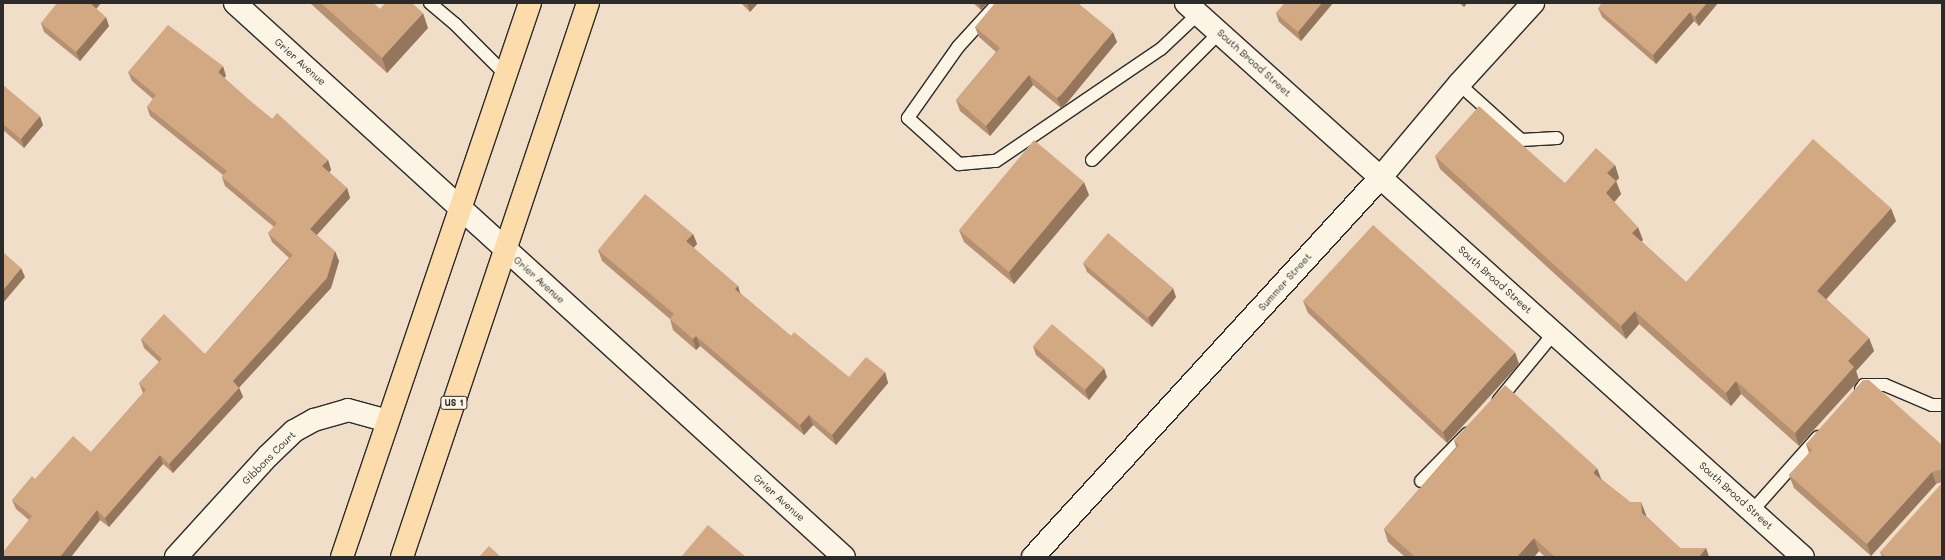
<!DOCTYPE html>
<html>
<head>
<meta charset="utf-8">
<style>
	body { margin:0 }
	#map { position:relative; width:1945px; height:560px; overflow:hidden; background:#f0dec8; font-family:Mali,sans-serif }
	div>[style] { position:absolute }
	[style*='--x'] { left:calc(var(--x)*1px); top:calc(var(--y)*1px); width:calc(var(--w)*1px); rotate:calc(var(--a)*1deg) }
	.roads { filter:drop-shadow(1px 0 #2b2b2b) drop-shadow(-1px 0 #2b2b2b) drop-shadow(0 1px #2b2b2b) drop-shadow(0 -1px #2b2b2b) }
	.service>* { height:12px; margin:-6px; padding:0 6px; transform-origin:6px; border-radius:6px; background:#fcf5e5 }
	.minor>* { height:22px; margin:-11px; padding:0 11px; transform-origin:11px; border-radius:11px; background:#fcf5e5 }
	.tertiary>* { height:22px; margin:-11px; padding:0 11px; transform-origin:11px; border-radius:11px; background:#fcf5e5 }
	.trunk>* { height:22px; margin:-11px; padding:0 11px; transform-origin:11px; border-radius:11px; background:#fddcac }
	.wall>* { inset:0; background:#b59172 }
	.shaded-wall>* { inset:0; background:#94765c }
	.building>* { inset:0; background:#d3a984 }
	span { translate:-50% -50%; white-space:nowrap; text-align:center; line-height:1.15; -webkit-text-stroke:3px #fcf5e5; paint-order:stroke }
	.shield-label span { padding:1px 3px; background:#fcf5e5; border:1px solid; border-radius:3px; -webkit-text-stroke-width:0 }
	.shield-label { font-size:9px; color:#2b2b2b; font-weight:700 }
	.street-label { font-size:10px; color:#2b2b2b }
	.frame { position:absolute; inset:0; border:4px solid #2b2b2b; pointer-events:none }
</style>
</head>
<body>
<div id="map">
	<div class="roads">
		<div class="service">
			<i style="--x:430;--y:3;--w:34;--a:40"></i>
			<i style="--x:456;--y:25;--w:69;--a:45"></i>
			<i style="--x:998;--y:3;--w:59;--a:132.3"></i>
			<i style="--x:958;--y:47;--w:87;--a:125.2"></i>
			<i style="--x:908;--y:118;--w:69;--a:42"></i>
			<i style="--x:959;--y:164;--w:37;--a:-5"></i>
			<i style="--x:996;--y:161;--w:199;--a:-34.2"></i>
			<i style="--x:1161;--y:49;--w:51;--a:-43.4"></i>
			<i style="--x:1459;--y:84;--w:84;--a:42.1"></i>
			<i style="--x:1521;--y:140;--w:36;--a:-3"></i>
			<i style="--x:1092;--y:160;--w:180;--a:-45"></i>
			<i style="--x:1861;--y:389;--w:5;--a:-53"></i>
			<i style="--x:1864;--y:385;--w:21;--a:0"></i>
			<i style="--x:1885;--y:385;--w:51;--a:23.1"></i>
			<i style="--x:1932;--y:405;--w:10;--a:0"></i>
			<i style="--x:1499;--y:400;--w:87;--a:-50.6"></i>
			<i style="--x:1421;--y:481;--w:66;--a:-45.6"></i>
			<i style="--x:1752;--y:511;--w:99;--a:-48.3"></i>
		</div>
		<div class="minor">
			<i style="--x:235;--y:3;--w:823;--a:42.29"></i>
			<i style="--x:176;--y:557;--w:137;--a:-47.7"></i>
			<i style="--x:268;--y:456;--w:36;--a:-44"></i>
			<i style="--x:294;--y:431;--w:23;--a:-29"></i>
			<i style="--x:314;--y:420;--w:35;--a:-16"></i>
			<i style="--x:348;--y:410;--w:41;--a:15.4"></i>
			<i style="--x:1033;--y:557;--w:515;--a:-47.52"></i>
			<i style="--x:1381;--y:177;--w:121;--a:-50"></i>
			<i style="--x:1459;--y:84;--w:110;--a:-47.6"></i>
		</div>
		<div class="tertiary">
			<i style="--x:1186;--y:3;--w:829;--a:41.92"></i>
		</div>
		<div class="trunk">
			<i style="--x:342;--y:557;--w:585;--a:-71.26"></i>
			<i style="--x:402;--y:557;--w:584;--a:-71.44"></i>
		</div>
	</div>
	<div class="wall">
		<i style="clip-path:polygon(310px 3px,373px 3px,380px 9px,428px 28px,387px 73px)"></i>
		<i style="clip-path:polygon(741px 3px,758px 3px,750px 12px)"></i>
		<i style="clip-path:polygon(973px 3px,988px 3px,981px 10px)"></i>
		<i style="clip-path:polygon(1285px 3px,1333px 3px,1301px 41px,1279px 22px,1276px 13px)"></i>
		<i style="clip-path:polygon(1459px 3px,1467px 3px,1464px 7px)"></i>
		<i style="clip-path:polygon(1718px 3px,1699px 26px,1694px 21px,1656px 64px,1602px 17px,1598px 8px)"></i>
		<i style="clip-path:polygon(96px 9px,109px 26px,80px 61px,44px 32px,41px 23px)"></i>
		<i style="clip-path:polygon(975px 27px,1117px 42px,1065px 105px,1061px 108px,1033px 85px,990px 136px,960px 111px,956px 100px,996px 52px,979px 37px)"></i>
		<i style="clip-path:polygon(128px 72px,226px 76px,224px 78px,249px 100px,272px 119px,328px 160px,331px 170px,329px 172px,347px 188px,350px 198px,317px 235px,339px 261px,331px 288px,239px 387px,243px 397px,173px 473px,163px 464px,109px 527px,100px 520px,71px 557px,3px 557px,29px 520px,16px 509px,12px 500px,35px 479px,91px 452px,143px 393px,139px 383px,159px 362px,144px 348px,141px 339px,205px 354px,289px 258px,272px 242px,268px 233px,274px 227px,225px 186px,222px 177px,223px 175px,150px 116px,147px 107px,153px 99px,132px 81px)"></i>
		<i style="clip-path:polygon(3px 85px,43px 125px,24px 148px,3px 130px)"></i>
		<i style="clip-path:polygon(1435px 156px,1565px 183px,1615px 165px,1619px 178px,1616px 181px,1621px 194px,1614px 202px,1643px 240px,1641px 241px,1686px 282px,1896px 221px,1826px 299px,1869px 338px,1874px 351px,1856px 371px,1859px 380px,1799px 446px,1741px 394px,1731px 406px,1639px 324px,1626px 339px,1440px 169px)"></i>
		<i style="clip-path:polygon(1089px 195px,1014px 284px,964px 242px,959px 230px)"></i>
		<i style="clip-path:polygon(693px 234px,697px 244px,693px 248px,738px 286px,740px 293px,791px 336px,849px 377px,885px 372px,888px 383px,836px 445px,813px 425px,804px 435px,700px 346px,696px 350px,673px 330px,670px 319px,602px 261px,598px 250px)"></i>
		<i style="clip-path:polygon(1083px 263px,1176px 297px,1152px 327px,1087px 272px)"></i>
		<i style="clip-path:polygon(1303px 301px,1519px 364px,1447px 443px,1308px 313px)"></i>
		<i style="clip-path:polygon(1033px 346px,1107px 377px,1089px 400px,1036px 355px)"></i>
		<i style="clip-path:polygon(1454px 440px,1601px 479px,1630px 502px,1641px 502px,1646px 516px,1680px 548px,1706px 548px,1709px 557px,1545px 557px,1539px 551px,1534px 557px,1405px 557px,1388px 542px,1384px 529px,1456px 447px)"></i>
		<i style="clip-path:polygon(1806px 444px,1942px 445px,1942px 482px,1936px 484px,1871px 556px,1794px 488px,1789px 475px,1809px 453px)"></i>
		<i style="clip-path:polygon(1880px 552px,1942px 557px,1882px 557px)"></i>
	</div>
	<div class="shaded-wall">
		<i style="clip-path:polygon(90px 3px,101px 3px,93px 13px)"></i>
		<i style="clip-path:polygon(747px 3px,758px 3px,750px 12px)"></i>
		<i style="clip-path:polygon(979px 3px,988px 3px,981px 10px)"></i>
		<i style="clip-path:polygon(1322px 3px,1333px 3px,1301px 41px,1298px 32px)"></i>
		<i style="clip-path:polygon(1462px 3px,1467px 3px,1464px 7px)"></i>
		<i style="clip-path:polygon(1707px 3px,1718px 3px,1699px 26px,1695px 17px)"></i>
		<i style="clip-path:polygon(1690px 12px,1694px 21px,1656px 64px,1653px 55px)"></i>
		<i style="clip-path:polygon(423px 13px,428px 28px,387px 73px,382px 58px)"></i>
		<i style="clip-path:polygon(106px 17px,109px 26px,80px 61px,76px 52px)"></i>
		<i style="clip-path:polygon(1113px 32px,1117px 42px,1065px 105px,1061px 108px,1057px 98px)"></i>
		<i style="clip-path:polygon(223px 66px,226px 76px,221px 81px,218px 72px)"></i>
		<i style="clip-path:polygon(1029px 75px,1033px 85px,990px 136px,986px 126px)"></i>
		<i style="clip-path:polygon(40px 116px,43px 125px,24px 148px,21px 139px)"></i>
		<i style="clip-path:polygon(328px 160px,331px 170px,326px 176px,322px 166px)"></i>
		<i style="clip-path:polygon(1615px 165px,1619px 178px,1616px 181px,1621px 194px,1611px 206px,1606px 193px,1607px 173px)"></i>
		<i style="clip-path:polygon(1084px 182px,1089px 195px,1014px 284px,1009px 272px)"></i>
		<i style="clip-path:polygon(347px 188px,350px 198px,314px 238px,310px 229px)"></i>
		<i style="clip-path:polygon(1891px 208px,1896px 221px,1822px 304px,1817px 291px)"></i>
		<i style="clip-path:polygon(1638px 227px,1643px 240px,1637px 246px,1632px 233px)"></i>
		<i style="clip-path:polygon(693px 234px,697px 244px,690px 252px,686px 241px)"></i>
		<i style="clip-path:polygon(335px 251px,339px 261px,331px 288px,236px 391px,233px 381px)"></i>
		<i style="clip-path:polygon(21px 268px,25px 277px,3px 303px,3px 290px)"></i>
		<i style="clip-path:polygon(738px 286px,741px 296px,735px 289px)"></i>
		<i style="clip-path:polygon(1173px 288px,1176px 297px,1152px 327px,1148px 318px)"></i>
		<i style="clip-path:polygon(1635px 311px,1639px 324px,1626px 339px,1621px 326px)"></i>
		<i style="clip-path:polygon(696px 336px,700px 346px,696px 350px,693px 339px)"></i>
		<i style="clip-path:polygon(1869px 338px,1874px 351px,1856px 371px,1859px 380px,1799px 446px,1795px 433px,1848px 361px)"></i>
		<i style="clip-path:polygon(1515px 352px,1519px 364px,1447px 443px,1443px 432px)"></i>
		<i style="clip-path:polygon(1104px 368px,1107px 377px,1089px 400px,1085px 390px)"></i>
		<i style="clip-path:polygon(885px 372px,888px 383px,836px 445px,832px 435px)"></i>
		<i style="clip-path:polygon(1736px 381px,1741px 394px,1731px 406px,1726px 393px)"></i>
		<i style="clip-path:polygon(239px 388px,243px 397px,173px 473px,169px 464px)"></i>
		<i style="clip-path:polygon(809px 415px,813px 425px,804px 435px,800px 425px)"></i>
		<i style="clip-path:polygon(160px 455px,163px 464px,109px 527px,105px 518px)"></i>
		<i style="clip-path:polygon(1597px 468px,1602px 481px,1593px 473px)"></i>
		<i style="clip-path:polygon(1932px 472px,1936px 484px,1871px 556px,1867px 544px)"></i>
		<i style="clip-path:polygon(1641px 502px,1646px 515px,1647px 526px,1642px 513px)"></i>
		<i style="clip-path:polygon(97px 510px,100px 520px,71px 557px,60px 557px)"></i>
		<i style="clip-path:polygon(1534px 538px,1539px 551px,1534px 557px,1517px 557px)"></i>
		<i style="clip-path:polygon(1706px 548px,1709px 557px,1699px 557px)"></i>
	</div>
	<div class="building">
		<i style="clip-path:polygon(57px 3px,90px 3px,106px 17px,76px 52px,41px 23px)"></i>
		<i style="clip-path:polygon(321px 3px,373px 3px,380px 9px,385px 3px,412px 3px,423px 13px,382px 58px)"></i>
		<i style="clip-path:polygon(995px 3px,1078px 3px,1113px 32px,1061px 95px,1057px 98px,1029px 75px,986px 126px,956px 100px,1000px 48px,975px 27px)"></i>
		<i style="clip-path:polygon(1285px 3px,1322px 3px,1298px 32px,1276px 13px)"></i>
		<i style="clip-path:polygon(1602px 3px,1707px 3px,1695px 17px,1690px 12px,1653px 55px,1598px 8px)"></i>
		<i style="clip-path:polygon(168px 25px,223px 66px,218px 72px,249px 100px,272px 119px,277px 113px,328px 160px,322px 166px,347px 188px,310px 229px,335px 251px,327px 278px,233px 381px,239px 388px,169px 464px,160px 455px,105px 518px,97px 510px,60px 557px,3px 557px,3px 552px,32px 516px,12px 500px,32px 476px,35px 479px,73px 436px,91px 452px,146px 390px,139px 383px,162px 359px,141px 339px,164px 314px,205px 354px,293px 255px,268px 233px,277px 223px,222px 177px,227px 171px,147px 107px,156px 95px,128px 72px)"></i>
		<i style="clip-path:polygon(3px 85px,40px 116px,21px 139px,3px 124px)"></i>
		<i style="clip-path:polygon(1479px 106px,1565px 183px,1596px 148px,1615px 165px,1607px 173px,1616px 181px,1606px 193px,1638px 227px,1632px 233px,1686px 282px,1813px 139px,1891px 208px,1817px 291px,1869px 338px,1848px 361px,1854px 367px,1795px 433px,1736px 381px,1726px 393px,1635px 311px,1621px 326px,1435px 156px)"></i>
		<i style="clip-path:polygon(1034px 140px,1084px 182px,1009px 272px,959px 230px)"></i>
		<i style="clip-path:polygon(645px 194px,693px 234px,686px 241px,738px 286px,735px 289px,791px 336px,794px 332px,849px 377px,866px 357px,885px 372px,832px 435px,809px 415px,800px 425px,696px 336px,693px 339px,670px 319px,674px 314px,598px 250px)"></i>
		<i style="clip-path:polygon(1373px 225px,1515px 352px,1443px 432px,1303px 301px)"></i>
		<i style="clip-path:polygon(1108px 233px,1173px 288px,1148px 318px,1083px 263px)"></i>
		<i style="clip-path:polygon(3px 252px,21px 268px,3px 290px)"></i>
		<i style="clip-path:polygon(1052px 324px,1104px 368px,1085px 390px,1033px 346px)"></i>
		<i style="clip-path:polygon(1863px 380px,1869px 380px,1942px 445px,1942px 471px,1939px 470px,1932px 472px,1867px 544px,1789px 475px,1812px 450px,1806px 444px)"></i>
		<i style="clip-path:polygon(1505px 385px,1597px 468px,1593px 473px,1630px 502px,1641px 502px,1642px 513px,1680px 548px,1706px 548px,1699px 557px,1555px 557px,1534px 538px,1517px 557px,1415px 557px,1384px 529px,1459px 445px,1454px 440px)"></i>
		<i style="clip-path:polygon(1942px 483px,1942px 557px,1886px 557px,1880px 552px)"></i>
		<i style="clip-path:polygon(708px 525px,746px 557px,681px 557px)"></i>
		<i style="clip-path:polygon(489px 546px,501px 557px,479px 557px)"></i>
	</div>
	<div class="shield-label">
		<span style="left:454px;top:403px">US 1</span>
	</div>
	<div class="street-label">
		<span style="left:300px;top:62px;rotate:42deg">Grier Avenue</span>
		<span style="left:1254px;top:63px;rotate:42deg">South Broad Street</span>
		<span style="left:539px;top:280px;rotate:42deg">Grier Avenue</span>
		<span style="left:1495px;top:280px;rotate:42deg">South Broad Street</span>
		<span style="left:1285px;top:282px;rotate:-48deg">Summer Street</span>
		<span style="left:269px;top:458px;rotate:-45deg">Gibbons Court</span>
		<span style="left:1736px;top:496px;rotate:42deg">South Broad Street</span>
		<span style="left:779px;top:498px;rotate:42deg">Grier Avenue</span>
	</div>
	<div class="frame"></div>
</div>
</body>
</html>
